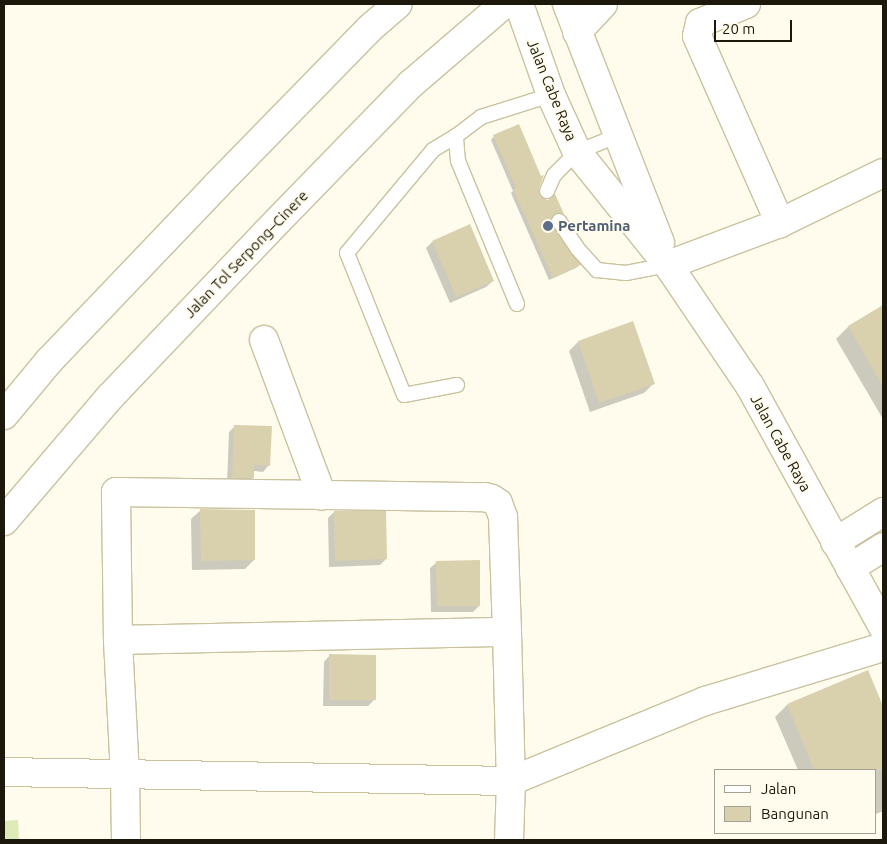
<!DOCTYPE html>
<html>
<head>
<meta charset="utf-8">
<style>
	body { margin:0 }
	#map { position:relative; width:887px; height:844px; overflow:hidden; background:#fffced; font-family:Ubuntu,sans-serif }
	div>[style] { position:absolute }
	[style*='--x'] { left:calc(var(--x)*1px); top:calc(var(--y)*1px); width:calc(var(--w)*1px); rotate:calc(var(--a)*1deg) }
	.green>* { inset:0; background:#deeab7 }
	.shadow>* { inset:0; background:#0003 }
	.building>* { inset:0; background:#d9d1ae }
	.roads { filter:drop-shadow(1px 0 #cac29f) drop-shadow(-1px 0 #cac29f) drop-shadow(0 1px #cac29f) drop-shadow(0 -1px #cac29f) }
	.lane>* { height:14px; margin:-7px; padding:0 7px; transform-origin:7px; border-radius:7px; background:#fff }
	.street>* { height:28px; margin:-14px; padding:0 14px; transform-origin:14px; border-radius:14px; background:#fff }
	.secondary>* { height:28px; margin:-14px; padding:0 14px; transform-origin:14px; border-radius:14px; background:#fff }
	.highway>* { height:28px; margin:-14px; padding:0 14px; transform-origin:14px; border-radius:14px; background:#fff }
	.dots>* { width:14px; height:14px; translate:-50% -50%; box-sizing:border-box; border:2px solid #fffced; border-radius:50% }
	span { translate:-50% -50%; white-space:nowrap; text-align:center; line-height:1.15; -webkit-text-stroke:4px #fffced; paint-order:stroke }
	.street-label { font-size:15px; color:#1c190c }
	.service-label { font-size:15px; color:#4e5e75; font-weight:700 }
	.left { translate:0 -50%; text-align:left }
	.frame { position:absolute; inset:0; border:5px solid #1c190c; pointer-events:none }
	.legend { position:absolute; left:714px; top:769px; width:162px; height:65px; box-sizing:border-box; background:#fffced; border:1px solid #a4a193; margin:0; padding:6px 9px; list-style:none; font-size:15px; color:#1c190c }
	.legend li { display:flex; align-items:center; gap:10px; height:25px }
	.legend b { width:25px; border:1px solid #a4a193 }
	.scale { position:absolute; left:714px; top:20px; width:78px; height:22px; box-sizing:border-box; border:2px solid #1c190c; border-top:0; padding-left:6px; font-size:15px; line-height:18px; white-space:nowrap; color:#1c190c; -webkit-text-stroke:4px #fffced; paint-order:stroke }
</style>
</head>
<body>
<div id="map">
	<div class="green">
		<i style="clip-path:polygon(18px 820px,19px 840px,4px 840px,4px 821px)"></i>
	</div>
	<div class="shadow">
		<i style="clip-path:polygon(494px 136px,538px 188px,539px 197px,549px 201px,555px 196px,563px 214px,560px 217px,551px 216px,549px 221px,579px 265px,576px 268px,549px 280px,511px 193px,513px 191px,491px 140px)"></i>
		<i style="clip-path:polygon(432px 242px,493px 281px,486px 287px,450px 303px,426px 248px)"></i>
		<i style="clip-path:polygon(883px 306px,883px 419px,836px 339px,848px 327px)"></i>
		<i style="clip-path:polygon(578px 342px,654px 383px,644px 393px,590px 412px,569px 351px)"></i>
		<i style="clip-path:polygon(235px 426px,269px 465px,263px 472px,253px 471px,253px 478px,247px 484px,227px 484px,229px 432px)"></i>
		<i style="clip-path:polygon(201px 510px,254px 560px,245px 569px,192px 570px,191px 519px)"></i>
		<i style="clip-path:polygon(334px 512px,386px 559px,380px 565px,329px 567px,328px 518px)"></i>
		<i style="clip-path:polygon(437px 562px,479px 606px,473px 612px,431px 612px,430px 568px)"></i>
		<i style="clip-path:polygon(330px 655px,374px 700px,368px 706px,323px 706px,324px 662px)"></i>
		<i style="clip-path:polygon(867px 671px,883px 709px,883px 811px,876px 814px,876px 770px,798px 770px,775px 717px,787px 705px)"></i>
	</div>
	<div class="building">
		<i style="clip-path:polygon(519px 124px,541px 176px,544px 175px,539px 188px,540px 196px,548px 200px,555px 194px,564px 214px,559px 212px,554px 214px,550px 221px,552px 225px,581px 265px,553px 278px,513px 189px,516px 188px,493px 135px)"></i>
		<i style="clip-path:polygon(470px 224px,494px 281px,456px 297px,432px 241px)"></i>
		<i style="clip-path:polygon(883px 305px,883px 387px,848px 326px)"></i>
		<i style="clip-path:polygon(633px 321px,655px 384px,599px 403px,578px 341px)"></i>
		<i style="clip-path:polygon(234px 425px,272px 426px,270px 466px,254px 465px,254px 478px,232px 478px)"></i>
		<i style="clip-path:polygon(200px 509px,255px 510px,255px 560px,201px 561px)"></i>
		<i style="clip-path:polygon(334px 511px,386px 511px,387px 559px,335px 561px)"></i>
		<i style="clip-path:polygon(480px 560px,480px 606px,437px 606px,436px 561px)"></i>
		<i style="clip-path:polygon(329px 654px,376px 655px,376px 700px,329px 700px)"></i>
		<i style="clip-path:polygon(868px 670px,883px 706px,883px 770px,814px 770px,787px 704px)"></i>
	</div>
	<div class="roads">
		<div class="lane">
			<i style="--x:456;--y:136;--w:27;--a:149"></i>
			<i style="--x:433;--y:150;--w:134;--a:129.9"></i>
			<i style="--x:347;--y:253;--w:153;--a:68.1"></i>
			<i style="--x:404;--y:395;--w:54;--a:-10.7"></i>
			<i style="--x:547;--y:191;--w:17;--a:-66"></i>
			<i style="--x:554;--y:175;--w:33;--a:-45"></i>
			<i style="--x:577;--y:152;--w:45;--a:-22"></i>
			<i style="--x:559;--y:221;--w:32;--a:56"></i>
			<i style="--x:577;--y:248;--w:30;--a:48"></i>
			<i style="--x:597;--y:270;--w:29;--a:6"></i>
			<i style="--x:626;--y:273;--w:43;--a:-10.8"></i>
			<i style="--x:517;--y:304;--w:155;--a:-112.4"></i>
			<i style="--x:458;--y:161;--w:25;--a:-95"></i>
			<i style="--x:456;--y:136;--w:31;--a:-37"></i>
			<i style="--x:481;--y:117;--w:73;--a:-17.4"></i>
		</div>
		<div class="street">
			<i style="--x:746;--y:4;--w:50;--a:157.6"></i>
			<i style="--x:700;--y:23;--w:13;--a:103"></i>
			<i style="--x:697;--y:36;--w:205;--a:66.1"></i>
			<i style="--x:577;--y:32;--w:38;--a:-47"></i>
			<i style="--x:668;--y:265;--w:120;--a:-20.6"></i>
			<i style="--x:780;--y:223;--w:114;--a:-25.9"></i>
			<i style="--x:264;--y:340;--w:166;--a:69.6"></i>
			<i style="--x:835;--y:542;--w:57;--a:-32"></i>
			<i style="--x:850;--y:568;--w:39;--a:-32"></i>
			<i style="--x:118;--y:640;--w:389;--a:-1.2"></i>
			<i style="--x:4;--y:772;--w:507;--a:1.02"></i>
			<i style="--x:511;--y:781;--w:210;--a:-22.4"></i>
			<i style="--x:705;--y:701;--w:186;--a:-16.9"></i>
			<i style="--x:126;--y:840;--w:65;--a:-90.9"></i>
			<i style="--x:125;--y:775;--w:135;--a:-93"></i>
			<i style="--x:118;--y:640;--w:148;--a:-90.8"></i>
			<i style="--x:116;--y:492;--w:369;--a:0.8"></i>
			<i style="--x:485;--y:497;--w:7;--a:16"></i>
			<i style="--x:492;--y:499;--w:7;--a:34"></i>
			<i style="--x:498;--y:503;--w:15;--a:70"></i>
			<i style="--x:503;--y:517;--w:115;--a:88"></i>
			<i style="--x:507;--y:632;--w:149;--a:88.5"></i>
			<i style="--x:511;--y:781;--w:59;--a:91.9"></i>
		</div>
		<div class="secondary">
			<i style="--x:519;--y:4;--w:96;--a:70.6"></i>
			<i style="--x:551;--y:95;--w:63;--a:65.5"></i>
			<i style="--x:577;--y:152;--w:145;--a:51.2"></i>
			<i style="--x:668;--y:265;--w:146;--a:55.9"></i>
			<i style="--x:750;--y:386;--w:275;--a:61.1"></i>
			<i style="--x:567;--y:4;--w:256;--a:68.7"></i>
		</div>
		<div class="highway">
			<i style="--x:4;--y:415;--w:70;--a:-50.2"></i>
			<i style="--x:49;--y:361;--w:242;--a:-46.3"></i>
			<i style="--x:216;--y:186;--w:219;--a:-45.7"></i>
			<i style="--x:369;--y:29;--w:38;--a:-41"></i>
			<i style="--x:4;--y:521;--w:163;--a:-49.5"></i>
			<i style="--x:110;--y:397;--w:226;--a:-46.4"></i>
			<i style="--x:266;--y:233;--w:208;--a:-45.8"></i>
			<i style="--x:411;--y:84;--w:123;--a:-40.7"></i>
		</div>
	</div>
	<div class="dots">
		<i style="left:548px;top:226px;background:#5c6f8a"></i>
	</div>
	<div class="street-label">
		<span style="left:552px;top:90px;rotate:68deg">Jalan Cabe Raya</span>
		<span style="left:246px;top:254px;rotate:-46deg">Jalan Tol Serpong–Cinere</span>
		<span style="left:781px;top:443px;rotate:61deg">Jalan Cabe Raya</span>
	</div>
	<div class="service-label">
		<span class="left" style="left:558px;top:226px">Pertamina</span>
	</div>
	<div class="frame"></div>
	<ul class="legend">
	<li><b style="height:6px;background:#fff"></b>Jalan</li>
	<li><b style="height:14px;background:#d9d1ae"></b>Bangunan</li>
	</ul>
	<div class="scale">20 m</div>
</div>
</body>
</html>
